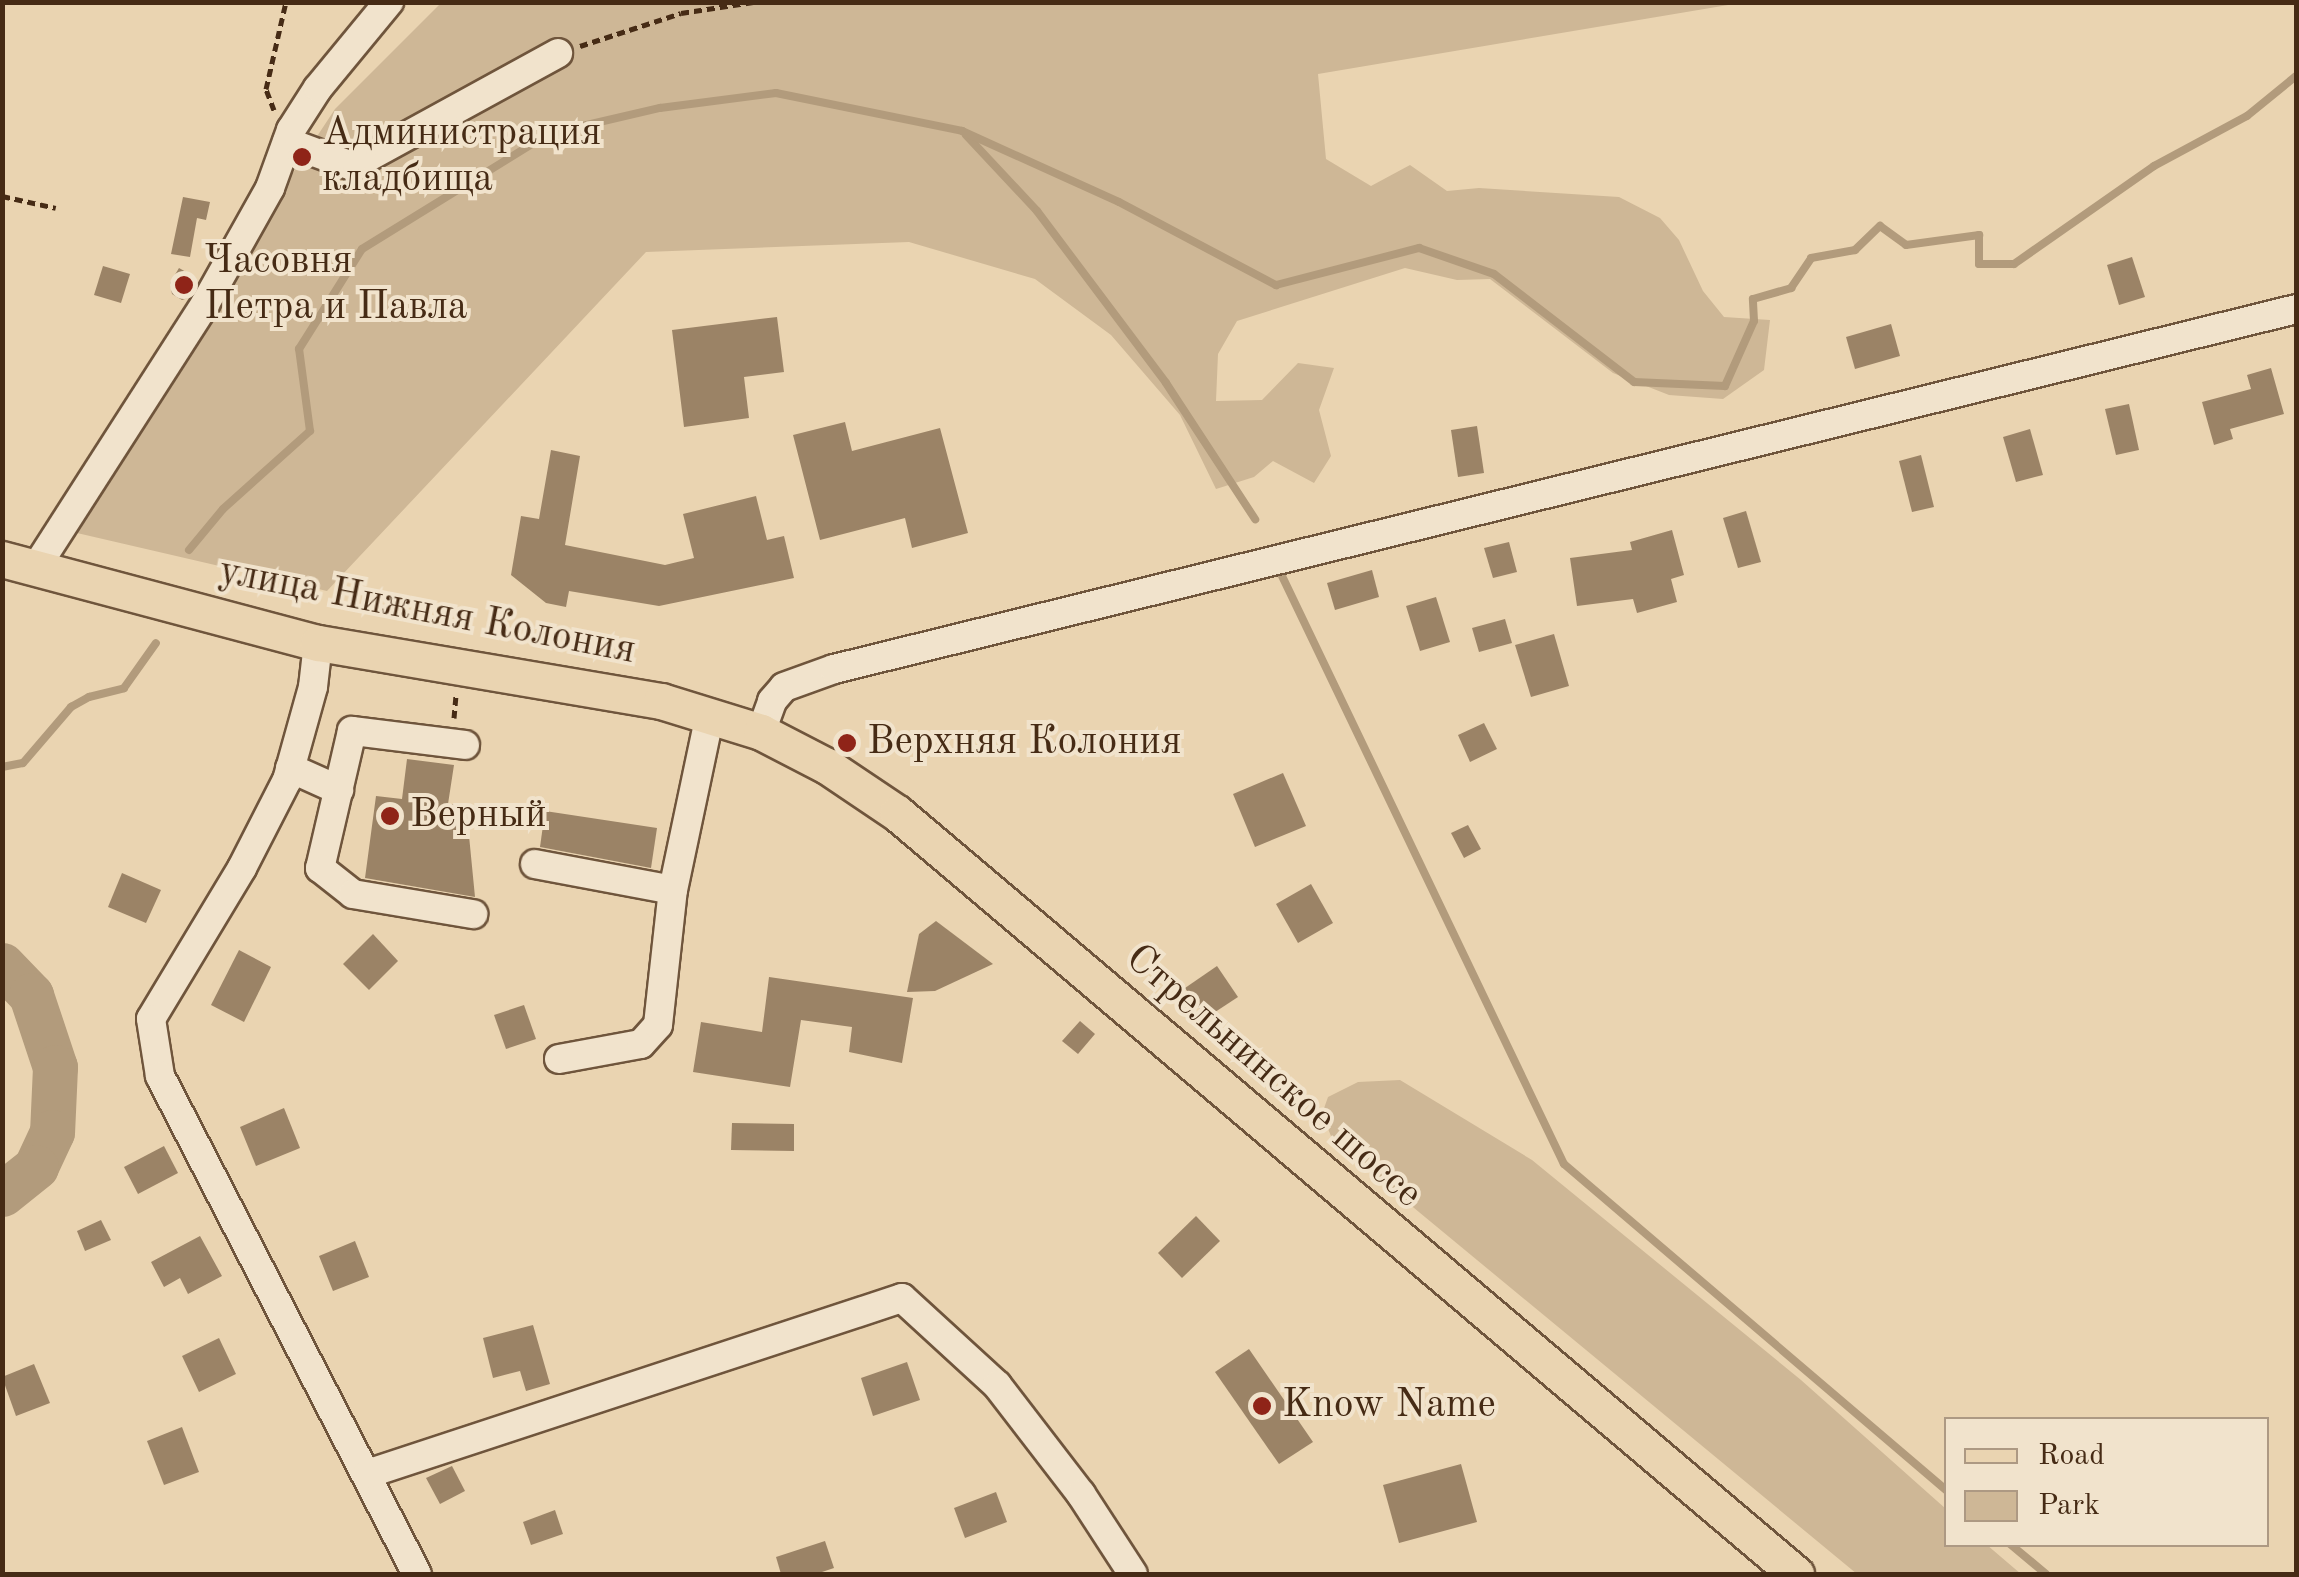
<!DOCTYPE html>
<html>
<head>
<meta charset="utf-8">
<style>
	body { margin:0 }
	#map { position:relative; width:2299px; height:1577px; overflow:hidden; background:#ead4b1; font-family:"Old Standard TT",serif }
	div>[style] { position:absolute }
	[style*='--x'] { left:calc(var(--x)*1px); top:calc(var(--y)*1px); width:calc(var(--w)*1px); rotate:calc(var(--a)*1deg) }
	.green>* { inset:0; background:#ceb796 }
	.stream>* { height:8px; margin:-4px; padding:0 4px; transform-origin:4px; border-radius:4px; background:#b29b7c }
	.river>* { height:45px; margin:-22.5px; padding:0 22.5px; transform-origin:22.5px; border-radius:22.5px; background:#b29b7c }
	.building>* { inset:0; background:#9b8366 }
	.path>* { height:5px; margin-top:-2.5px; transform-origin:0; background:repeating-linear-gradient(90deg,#462b15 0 8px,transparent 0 13px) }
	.roads { filter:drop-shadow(2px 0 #6f553c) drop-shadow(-2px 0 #6f553c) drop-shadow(0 2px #6f553c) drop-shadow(0 -2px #6f553c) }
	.minor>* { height:28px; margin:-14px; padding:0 14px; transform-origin:14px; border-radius:14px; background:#f1e3cc }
	.major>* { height:35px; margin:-17.5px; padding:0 17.5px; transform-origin:17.5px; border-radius:17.5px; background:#ead4b1 }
	.dots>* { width:28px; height:28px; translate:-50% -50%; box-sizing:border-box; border:5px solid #f1e3cc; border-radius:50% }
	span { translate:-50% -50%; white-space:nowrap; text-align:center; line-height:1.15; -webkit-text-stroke:8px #f1e3cc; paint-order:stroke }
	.poi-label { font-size:40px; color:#462b15 }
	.left { translate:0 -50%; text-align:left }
	.street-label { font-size:40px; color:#462b15 }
	.frame { position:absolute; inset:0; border:5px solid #462b15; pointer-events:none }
	.legend { position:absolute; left:1944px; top:1417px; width:325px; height:130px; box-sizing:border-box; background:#f1e3cc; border:2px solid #ad9983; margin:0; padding:12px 18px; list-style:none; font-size:30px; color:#462b15 }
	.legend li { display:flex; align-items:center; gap:20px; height:50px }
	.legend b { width:50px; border:2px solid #ad9983 }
</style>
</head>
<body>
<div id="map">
	<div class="green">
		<i style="clip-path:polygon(441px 3px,1740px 3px,1318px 74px,1326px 159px,1371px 186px,1410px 165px,1447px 191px,1479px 188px,1619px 197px,1660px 218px,1679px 240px,1703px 291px,1724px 317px,1770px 320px,1764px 370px,1723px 399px,1669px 395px,1613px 373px,1490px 279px,1457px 280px,1405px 268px,1237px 321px,1218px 354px,1216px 401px,1262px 400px,1298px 363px,1334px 368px,1319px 410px,1331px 456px,1314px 483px,1273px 461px,1254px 477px,1216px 489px,1180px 415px,1111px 335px,1035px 279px,909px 242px,646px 252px,327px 591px,77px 533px,264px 217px,335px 109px)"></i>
		<i style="clip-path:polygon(1400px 1080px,1532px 1160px,1801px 1380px,1946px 1509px,1946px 1544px,1987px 1545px,2021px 1574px,1857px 1574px,1333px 1141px,1322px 1114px,1328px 1097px,1358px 1082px)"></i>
	</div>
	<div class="stream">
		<i style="--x:966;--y:135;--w:104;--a:46.9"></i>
		<i style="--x:1037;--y:211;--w:215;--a:53.1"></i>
		<i style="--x:1166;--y:383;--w:163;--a:56.8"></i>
		<i style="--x:189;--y:550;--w:53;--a:-50.3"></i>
		<i style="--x:223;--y:509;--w:117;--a:-41.9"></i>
		<i style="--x:310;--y:431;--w:83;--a:-97.6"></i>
		<i style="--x:299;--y:349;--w:118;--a:-57.8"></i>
		<i style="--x:362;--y:249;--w:219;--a:-31.7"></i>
		<i style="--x:548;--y:134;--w:115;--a:-13.1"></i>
		<i style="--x:660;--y:108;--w:117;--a:-7.4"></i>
		<i style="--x:776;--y:93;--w:190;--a:11.5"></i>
		<i style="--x:962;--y:131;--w:172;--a:24.3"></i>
		<i style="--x:1119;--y:202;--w:178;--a:27.9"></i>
		<i style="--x:1276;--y:285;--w:148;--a:-14.5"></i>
		<i style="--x:1419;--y:248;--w:79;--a:19.1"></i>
		<i style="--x:1494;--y:274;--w:177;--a:37.6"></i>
		<i style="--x:1634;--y:382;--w:91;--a:2.5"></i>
		<i style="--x:1725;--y:386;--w:71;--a:-66"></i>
		<i style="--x:1754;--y:321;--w:22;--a:-93"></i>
		<i style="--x:1753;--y:299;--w:40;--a:-16"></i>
		<i style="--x:1791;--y:288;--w:36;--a:-56"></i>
		<i style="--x:1811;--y:258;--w:45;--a:-10.3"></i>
		<i style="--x:1855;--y:250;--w:35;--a:-44"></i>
		<i style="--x:1880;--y:226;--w:32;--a:36"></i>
		<i style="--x:1906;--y:245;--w:74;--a:-7.8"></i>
		<i style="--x:1979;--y:235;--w:29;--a:90"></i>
		<i style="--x:1979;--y:264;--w:35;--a:0"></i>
		<i style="--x:2014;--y:264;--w:171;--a:-35"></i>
		<i style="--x:2154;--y:166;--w:106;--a:-28.3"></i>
		<i style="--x:2247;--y:116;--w:63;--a:-39.2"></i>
		<i style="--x:1282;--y:576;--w:652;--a:64.38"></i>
		<i style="--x:1564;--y:1164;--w:502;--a:40.48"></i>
		<i style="--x:2;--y:767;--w:21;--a:-11"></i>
		<i style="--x:23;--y:763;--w:74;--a:-49.4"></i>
		<i style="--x:71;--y:707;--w:21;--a:-29"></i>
		<i style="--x:89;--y:697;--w:36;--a:-14"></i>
		<i style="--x:124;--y:688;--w:55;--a:-54.6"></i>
		<i style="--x:2010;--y:1544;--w:47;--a:39.8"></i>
	</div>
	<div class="river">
		<i style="--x:2;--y:965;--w:42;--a:46"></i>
		<i style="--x:31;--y:995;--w:76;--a:71.6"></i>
		<i style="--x:55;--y:1067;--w:65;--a:92.6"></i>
		<i style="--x:52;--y:1132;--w:38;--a:115"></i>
		<i style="--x:36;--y:1167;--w:43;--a:141.5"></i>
	</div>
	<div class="building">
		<i style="clip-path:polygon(183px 197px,210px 202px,206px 220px,197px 218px,190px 257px,171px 254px)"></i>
		<i style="clip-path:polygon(2132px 257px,2145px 297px,2119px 305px,2107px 265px)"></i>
		<i style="clip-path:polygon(103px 266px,130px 274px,121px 303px,94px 295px)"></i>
		<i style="clip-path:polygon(179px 268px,195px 277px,197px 283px,188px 298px,182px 300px,172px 294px,170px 283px)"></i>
		<i style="clip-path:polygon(777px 317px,784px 372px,744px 377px,749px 418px,684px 427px,672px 330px)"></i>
		<i style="clip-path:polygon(1891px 324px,1900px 356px,1855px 369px,1846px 337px)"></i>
		<i style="clip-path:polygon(2271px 368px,2284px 414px,2230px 429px,2233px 439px,2214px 445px,2202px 402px,2251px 389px,2247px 375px)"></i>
		<i style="clip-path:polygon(2129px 404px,2139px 450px,2116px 455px,2105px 409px)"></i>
		<i style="clip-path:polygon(845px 422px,852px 451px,940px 428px,968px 533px,912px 548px,905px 518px,820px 540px,793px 435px)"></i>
		<i style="clip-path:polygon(1477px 426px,1484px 473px,1458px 477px,1451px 430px)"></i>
		<i style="clip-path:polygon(2030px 429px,2043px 475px,2016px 482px,2003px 437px)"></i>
		<i style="clip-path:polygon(551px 450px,580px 456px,565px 545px,665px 565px,694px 558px,683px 514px,756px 496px,767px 540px,784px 536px,794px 578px,659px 606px,569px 591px,566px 607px,546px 603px,511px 575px,521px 516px,539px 519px)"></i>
		<i style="clip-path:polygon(1921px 455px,1934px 507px,1912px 512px,1899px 461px)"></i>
		<i style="clip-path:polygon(1746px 511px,1761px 562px,1738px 568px,1723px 518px)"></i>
		<i style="clip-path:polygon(1672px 530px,1684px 575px,1671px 579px,1677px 602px,1637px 613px,1633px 599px,1577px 606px,1570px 558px,1632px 550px,1630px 542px)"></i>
		<i style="clip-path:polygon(1509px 542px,1517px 572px,1493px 578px,1484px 548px)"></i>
		<i style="clip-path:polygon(1372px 570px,1379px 597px,1335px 610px,1327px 583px)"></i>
		<i style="clip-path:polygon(1436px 597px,1450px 642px,1420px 651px,1406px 606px)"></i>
		<i style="clip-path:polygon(1505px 619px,1512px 643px,1479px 652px,1472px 628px)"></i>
		<i style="clip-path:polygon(1554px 634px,1569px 686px,1531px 697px,1515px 645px)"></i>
		<i style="clip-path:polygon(1484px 723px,1497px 749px,1470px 762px,1458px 735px)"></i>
		<i style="clip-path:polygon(407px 759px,454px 765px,448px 804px,466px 805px,475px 897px,365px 878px,376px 796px,402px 799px)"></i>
		<i style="clip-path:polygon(1283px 773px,1306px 826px,1255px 847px,1233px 794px)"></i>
		<i style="clip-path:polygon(545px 811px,657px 828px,651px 868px,540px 847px)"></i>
		<i style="clip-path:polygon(1468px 825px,1481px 849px,1464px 858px,1451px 833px)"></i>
		<i style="clip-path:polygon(122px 873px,161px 890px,146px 923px,108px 907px)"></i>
		<i style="clip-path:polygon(1311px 884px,1333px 923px,1298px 943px,1276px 904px)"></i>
		<i style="clip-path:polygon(936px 921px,993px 964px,935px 991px,907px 992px,919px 934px)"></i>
		<i style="clip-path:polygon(373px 934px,398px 961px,369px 990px,343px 964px)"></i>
		<i style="clip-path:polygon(239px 950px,271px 967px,244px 1022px,211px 1005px)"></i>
		<i style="clip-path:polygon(1217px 966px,1238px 997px,1206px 1018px,1185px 988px)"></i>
		<i style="clip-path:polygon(769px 977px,913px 998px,902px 1063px,849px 1052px,852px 1027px,801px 1020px,790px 1087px,693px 1072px,701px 1022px,762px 1032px)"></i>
		<i style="clip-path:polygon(524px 1005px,536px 1039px,506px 1049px,494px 1015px)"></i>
		<i style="clip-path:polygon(1080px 1021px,1095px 1034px,1078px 1054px,1062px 1041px)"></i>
		<i style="clip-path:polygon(284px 1108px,300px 1148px,256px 1166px,240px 1127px)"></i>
		<i style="clip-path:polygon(732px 1123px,794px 1124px,794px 1151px,731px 1150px)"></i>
		<i style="clip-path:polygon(164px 1146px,178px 1173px,138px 1194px,124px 1167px)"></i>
		<i style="clip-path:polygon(1196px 1216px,1220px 1241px,1182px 1278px,1158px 1253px)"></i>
		<i style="clip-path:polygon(101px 1220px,111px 1240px,85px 1251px,77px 1231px)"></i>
		<i style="clip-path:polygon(200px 1236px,222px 1276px,188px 1294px,180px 1278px,164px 1287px,151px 1262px)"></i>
		<i style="clip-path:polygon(355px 1241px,369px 1277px,333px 1291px,319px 1256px)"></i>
		<i style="clip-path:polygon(533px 1325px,550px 1384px,526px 1391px,520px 1371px,493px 1378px,483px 1338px)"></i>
		<i style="clip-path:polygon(219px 1338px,236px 1374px,199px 1392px,182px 1356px)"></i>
		<i style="clip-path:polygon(1249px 1349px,1313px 1442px,1279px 1464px,1215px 1372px)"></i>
		<i style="clip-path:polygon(907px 1362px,920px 1400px,873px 1416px,861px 1378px)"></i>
		<i style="clip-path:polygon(34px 1364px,50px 1403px,16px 1416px,2px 1377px)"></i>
		<i style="clip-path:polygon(182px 1427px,199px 1472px,164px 1485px,147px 1441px)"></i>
		<i style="clip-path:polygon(1461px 1464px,1477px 1522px,1399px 1543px,1383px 1485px)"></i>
		<i style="clip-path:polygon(452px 1466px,465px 1491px,440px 1504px,426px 1478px)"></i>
		<i style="clip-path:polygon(996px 1492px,1007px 1522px,965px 1538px,954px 1508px)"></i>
		<i style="clip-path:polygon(555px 1510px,563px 1534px,531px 1545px,523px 1522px)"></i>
		<i style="clip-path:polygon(825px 1541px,834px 1568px,816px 1574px,781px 1574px,776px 1557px)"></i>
	</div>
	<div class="path">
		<i style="--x:580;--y:46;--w:106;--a:-18.1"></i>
		<i style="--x:681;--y:13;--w:73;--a:-8.7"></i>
		<i style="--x:274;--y:110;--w:22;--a:-111"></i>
		<i style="--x:266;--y:89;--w:89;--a:-77.1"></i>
		<i style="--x:2;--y:196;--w:55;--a:12.5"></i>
		<i style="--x:454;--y:718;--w:24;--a:-85"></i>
	</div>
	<div class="roads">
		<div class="minor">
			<i style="--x:287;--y:142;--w:69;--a:20.3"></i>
			<i style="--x:352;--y:166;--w:235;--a:-28.7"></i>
			<i style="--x:35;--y:569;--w:315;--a:-57.3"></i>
			<i style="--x:205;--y:304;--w:133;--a:-60.7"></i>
			<i style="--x:270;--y:188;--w:62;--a:-70.1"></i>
			<i style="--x:291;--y:130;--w:50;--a:-57.3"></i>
			<i style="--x:318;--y:88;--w:112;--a:-50.5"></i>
			<i style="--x:318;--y:643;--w:44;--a:96.5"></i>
			<i style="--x:313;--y:687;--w:97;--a:105.6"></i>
			<i style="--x:287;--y:780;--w:99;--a:117.1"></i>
			<i style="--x:242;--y:868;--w:176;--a:121.1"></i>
			<i style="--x:151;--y:1019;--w:58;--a:81"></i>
			<i style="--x:160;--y:1076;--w:560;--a:62.7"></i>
			<i style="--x:761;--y:732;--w:33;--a:-70"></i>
			<i style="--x:772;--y:701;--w:18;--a:-49"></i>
			<i style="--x:784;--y:687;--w:53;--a:-19.8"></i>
			<i style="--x:834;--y:669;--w:1506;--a:-13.83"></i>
			<i style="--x:465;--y:745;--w:114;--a:-172.9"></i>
			<i style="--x:352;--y:731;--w:141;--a:103.1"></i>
			<i style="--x:320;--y:868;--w:42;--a:38.2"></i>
			<i style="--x:353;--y:894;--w:122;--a:9.5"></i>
			<i style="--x:290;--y:768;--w:54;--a:24.2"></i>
			<i style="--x:535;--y:864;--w:140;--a:10.7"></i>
			<i style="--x:559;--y:1059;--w:83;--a:-10.4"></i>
			<i style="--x:641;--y:1044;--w:25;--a:-48"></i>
			<i style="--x:658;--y:1025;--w:136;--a:-83.7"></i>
			<i style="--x:673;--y:890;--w:180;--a:-78.1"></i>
			<i style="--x:367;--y:1474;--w:563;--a:-18.21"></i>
			<i style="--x:902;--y:1298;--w:129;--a:42.5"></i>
			<i style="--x:997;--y:1385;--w:138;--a:52.4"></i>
			<i style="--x:1081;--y:1494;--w:95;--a:57"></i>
		</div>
		<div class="major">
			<i style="--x:2;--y:559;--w:327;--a:14.9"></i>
			<i style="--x:318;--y:643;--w:348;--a:9.6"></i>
			<i style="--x:661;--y:701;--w:105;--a:17.2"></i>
			<i style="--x:761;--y:732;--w:74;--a:27.3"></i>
			<i style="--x:827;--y:766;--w:84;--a:33.9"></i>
			<i style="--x:897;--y:813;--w:1178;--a:40.25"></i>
		</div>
	</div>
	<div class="dots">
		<i style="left:302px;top:157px;background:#8f2418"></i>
		<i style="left:184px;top:285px;background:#8f2418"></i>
		<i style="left:847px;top:743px;background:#8f2418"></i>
		<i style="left:390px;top:816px;background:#8f2418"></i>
		<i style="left:1262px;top:1406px;background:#8f2418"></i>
	</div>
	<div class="poi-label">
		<span class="left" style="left:322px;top:157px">Администрация<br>кладбища</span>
		<span class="left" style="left:204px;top:285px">Часовня<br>Петра и Павла</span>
		<span class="left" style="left:867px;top:743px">Верхняя Колония</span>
		<span class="left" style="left:410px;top:816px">Верный</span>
		<span class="left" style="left:1282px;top:1406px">Know Name</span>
	</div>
	<div class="street-label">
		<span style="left:427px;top:612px;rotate:11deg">улица Нижняя Колония</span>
		<span style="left:1273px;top:1077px;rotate:41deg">Стрельнинское шоссе</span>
	</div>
	<div class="frame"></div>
	<ul class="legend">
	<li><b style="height:12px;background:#ead4b1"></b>Road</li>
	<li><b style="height:28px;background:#ceb796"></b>Park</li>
	</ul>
</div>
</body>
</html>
